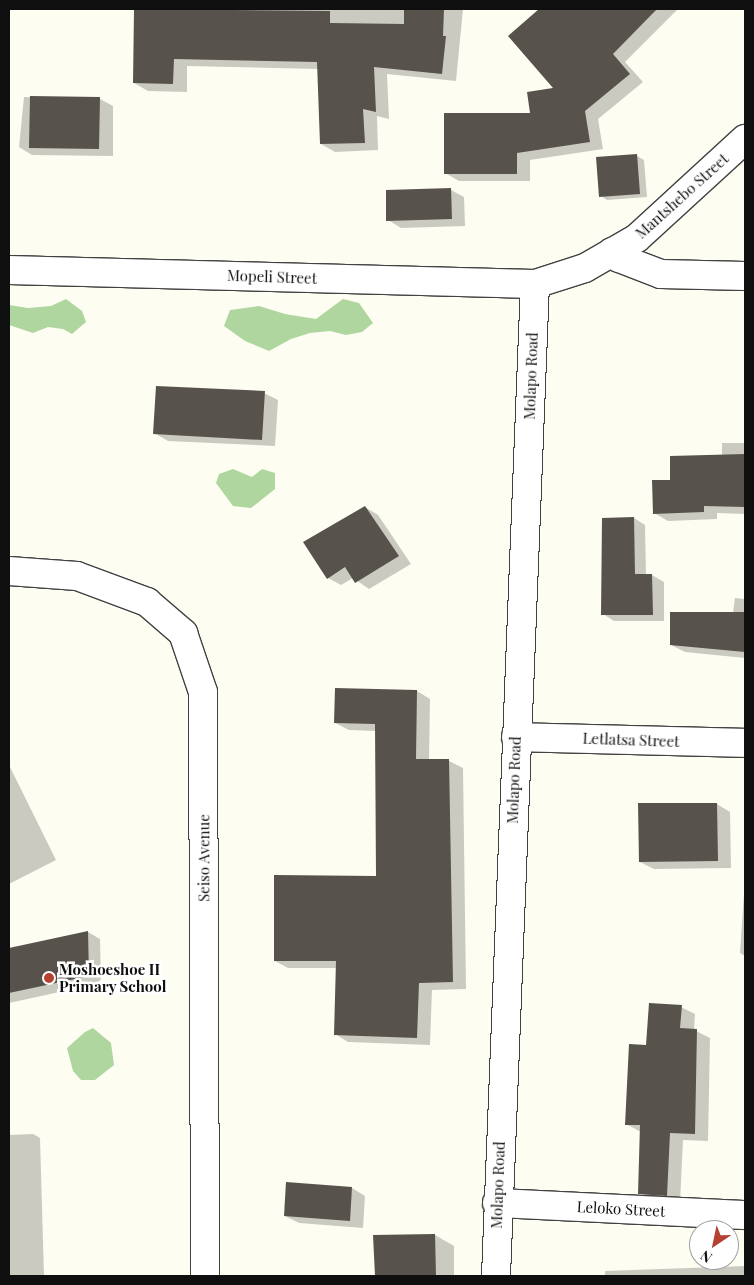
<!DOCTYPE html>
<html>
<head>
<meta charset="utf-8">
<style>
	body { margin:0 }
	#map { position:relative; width:754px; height:1285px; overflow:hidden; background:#fefdf2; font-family:"Playfair Display",serif }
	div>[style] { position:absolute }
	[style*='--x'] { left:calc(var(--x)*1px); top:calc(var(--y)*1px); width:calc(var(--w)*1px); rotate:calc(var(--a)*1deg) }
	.forest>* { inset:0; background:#aed69e }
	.shadow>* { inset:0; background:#0003 }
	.building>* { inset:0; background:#57524c }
	.roads { filter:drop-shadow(1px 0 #424242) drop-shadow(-1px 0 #424242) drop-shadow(0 1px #424242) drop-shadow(0 -1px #424242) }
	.street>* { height:28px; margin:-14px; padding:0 14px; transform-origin:14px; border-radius:14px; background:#fff }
	.dots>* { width:14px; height:14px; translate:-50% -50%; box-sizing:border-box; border:2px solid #fff; border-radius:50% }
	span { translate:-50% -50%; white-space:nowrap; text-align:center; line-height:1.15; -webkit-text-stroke:5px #fff; paint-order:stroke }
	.street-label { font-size:15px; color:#0f0f0f }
	.poi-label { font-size:15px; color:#0f0f0f; font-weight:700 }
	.left { translate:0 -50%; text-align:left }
	.frame { position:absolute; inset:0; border:10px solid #0f0f0f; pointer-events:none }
	.north { position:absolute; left:689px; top:1220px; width:50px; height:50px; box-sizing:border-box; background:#fff; border:1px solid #9f9f9f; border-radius:50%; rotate:214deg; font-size:14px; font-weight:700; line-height:20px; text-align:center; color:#0f0f0f }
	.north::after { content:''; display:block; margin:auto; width:18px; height:22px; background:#b44132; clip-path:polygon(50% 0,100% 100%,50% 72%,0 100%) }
</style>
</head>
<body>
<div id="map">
	<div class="forest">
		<i style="clip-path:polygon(66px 299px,82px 311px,86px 322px,72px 334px,63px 329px,48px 327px,33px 333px,9px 325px,9px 305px,28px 308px,51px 306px)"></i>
		<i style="clip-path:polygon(343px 299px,359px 303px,373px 323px,362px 332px,346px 335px,330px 331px,310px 333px,291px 339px,269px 351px,245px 341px,224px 326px,230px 310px,259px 306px,285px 314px,316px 319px)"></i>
		<i style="clip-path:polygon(233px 469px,252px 477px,262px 469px,275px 473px,275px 489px,251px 508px,233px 506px,216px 483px,219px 474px)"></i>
		<i style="clip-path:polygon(93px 1028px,111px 1043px,114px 1065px,95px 1080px,81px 1080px,73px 1071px,67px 1048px,85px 1032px)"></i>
	</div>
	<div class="shadow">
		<i style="clip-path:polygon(134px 9px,463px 9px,456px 81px,387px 74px,389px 119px,377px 116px,378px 150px,335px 152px,321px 144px,318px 69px,187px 66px,187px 92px,148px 91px,134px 83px)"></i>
		<i style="clip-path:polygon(563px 9px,678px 9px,625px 62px,643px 82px,598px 119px,603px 149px,530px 160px,530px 181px,459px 181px,445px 173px,531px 114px,555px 89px,522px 50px)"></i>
		<i style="clip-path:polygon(24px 97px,100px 99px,113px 106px,113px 156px,32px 155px,19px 147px)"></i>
		<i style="clip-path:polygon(637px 156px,644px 160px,647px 197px,607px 200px,601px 196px)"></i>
		<i style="clip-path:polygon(451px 190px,464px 197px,465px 226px,401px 228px,388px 220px)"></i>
		<i style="clip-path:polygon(264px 393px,278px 400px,275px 446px,168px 441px,154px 433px)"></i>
		<i style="clip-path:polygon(722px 443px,745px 443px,745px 514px,717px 513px,717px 519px,668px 521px,654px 513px,672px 481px,722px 456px)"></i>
		<i style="clip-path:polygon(365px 507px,378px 515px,411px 564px,369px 589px,353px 578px,341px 585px,328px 578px)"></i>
		<i style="clip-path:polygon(634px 518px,645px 525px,646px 575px,652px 575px,664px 582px,664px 621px,614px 621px,603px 614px)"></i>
		<i style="clip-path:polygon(735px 598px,745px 599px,745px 658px,685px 652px,671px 645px,733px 613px)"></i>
		<i style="clip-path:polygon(417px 691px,430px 699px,429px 761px,449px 761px,463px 768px,466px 989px,432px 990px,430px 1045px,348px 1042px,335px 1034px,337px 968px,288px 968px,275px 961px,377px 877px,376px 731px,349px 730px,335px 723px)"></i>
		<i style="clip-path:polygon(9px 765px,56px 860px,9px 884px)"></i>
		<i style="clip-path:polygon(717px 804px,730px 812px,731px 868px,654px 869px,640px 862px)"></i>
		<i style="clip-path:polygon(745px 878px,745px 956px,740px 953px)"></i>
		<i style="clip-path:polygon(88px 932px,100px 939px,101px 983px,9px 1003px,9px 949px)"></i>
		<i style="clip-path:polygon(681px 1007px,695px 1014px,694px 1030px,710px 1038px,708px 1141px,683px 1140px,680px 1203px,653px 1201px,639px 1193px,641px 1132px,626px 1124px,647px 1046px)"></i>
		<i style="clip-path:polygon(33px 1134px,40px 1138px,44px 1276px,9px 1276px,9px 1135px)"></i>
		<i style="clip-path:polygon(352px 1188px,365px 1196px,363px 1228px,299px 1223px,285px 1216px)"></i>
		<i style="clip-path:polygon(435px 1235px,454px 1246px,454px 1276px,376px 1276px,374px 1236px)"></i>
		<i style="clip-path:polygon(745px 1266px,745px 1276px,605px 1276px,605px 1271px)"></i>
	</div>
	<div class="building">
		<i style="clip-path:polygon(134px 9px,330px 11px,330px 23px,404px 24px,404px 9px,444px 9px,443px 36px,446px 36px,442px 74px,374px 67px,376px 112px,363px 109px,365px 143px,320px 144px,317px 62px,174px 59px,173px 84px,133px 83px)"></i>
		<i style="clip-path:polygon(539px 9px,657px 9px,613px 54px,630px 74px,585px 111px,590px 142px,517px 153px,517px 174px,444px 174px,444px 113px,530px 113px,527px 92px,553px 88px,508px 36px)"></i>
		<i style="clip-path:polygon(30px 96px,100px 97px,99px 149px,29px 148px)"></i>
		<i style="clip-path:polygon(637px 154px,640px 194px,599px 197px,596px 157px)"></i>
		<i style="clip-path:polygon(451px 188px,452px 219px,386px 221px,386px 190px)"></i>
		<i style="clip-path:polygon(156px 386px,265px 391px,262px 440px,153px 434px)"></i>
		<i style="clip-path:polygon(745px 454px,745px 507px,704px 506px,704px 512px,653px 514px,652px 480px,670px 480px,670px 456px)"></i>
		<i style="clip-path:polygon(365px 506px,399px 556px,355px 583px,345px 567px,327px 579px,303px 542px)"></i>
		<i style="clip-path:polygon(634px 517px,635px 574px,652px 574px,653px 615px,601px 615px,602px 518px)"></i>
		<i style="clip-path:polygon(670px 612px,745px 612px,745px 652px,670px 645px)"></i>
		<i style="clip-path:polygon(335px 688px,417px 690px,416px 759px,449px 759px,453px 982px,419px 983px,417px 1038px,334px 1035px,336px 961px,274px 961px,274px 875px,376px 876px,375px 724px,334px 723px)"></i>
		<i style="clip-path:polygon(638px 803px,717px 803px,718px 861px,639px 862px)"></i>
		<i style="clip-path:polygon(88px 931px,89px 976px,9px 993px,9px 948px)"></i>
		<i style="clip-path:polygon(649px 1003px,682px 1005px,680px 1028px,697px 1029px,695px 1134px,670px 1133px,667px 1196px,638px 1194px,640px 1125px,625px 1125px,629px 1044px,646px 1045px)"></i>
		<i style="clip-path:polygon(286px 1182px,352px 1187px,350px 1221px,284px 1216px)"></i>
		<i style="clip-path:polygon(435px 1234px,436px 1276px,375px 1276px,373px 1235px)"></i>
	</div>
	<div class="roads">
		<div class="street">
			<i style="--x:612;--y:252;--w:9;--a:41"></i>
			<i style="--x:619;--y:258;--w:45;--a:20.9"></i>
			<i style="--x:661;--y:274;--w:84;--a:1.4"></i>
			<i style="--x:9;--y:270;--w:526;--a:1.52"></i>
			<i style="--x:535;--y:284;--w:52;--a:-17.7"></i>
			<i style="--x:585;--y:268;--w:60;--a:-30"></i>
			<i style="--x:637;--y:238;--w:147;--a:-42.5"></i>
			<i style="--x:9;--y:571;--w:68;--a:4.2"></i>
			<i style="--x:77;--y:576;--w:75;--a:20.4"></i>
			<i style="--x:147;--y:602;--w:48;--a:40.7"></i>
			<i style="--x:183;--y:633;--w:62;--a:71.3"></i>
			<i style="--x:203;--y:692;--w:584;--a:89.8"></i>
			<i style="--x:516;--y:737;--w:229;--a:1.5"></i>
			<i style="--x:497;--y:1203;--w:248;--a:2.8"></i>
			<i style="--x:496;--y:1276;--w:993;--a:-87.75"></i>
		</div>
	</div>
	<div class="dots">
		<i style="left:49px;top:978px;background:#b44132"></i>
	</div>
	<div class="street-label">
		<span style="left:682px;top:196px;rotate:-42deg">Mantshebo Street</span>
		<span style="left:272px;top:277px;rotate:2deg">Mopeli Street</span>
		<span style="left:531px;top:376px;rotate:-88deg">Molapo Road</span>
		<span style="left:631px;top:740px;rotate:2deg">Letlatsa Street</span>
		<span style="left:514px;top:780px;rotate:-88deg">Molapo Road</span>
		<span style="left:204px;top:858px;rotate:-90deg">Seiso Avenue</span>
		<span style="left:498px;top:1185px;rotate:-88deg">Molapo Road</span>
		<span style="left:621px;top:1209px;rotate:3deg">Leloko Street</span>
	</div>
	<div class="poi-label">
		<span class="left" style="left:59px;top:978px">Moshoeshoe II<br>Primary School</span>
	</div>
	<div class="frame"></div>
	<div class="north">N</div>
</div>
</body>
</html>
